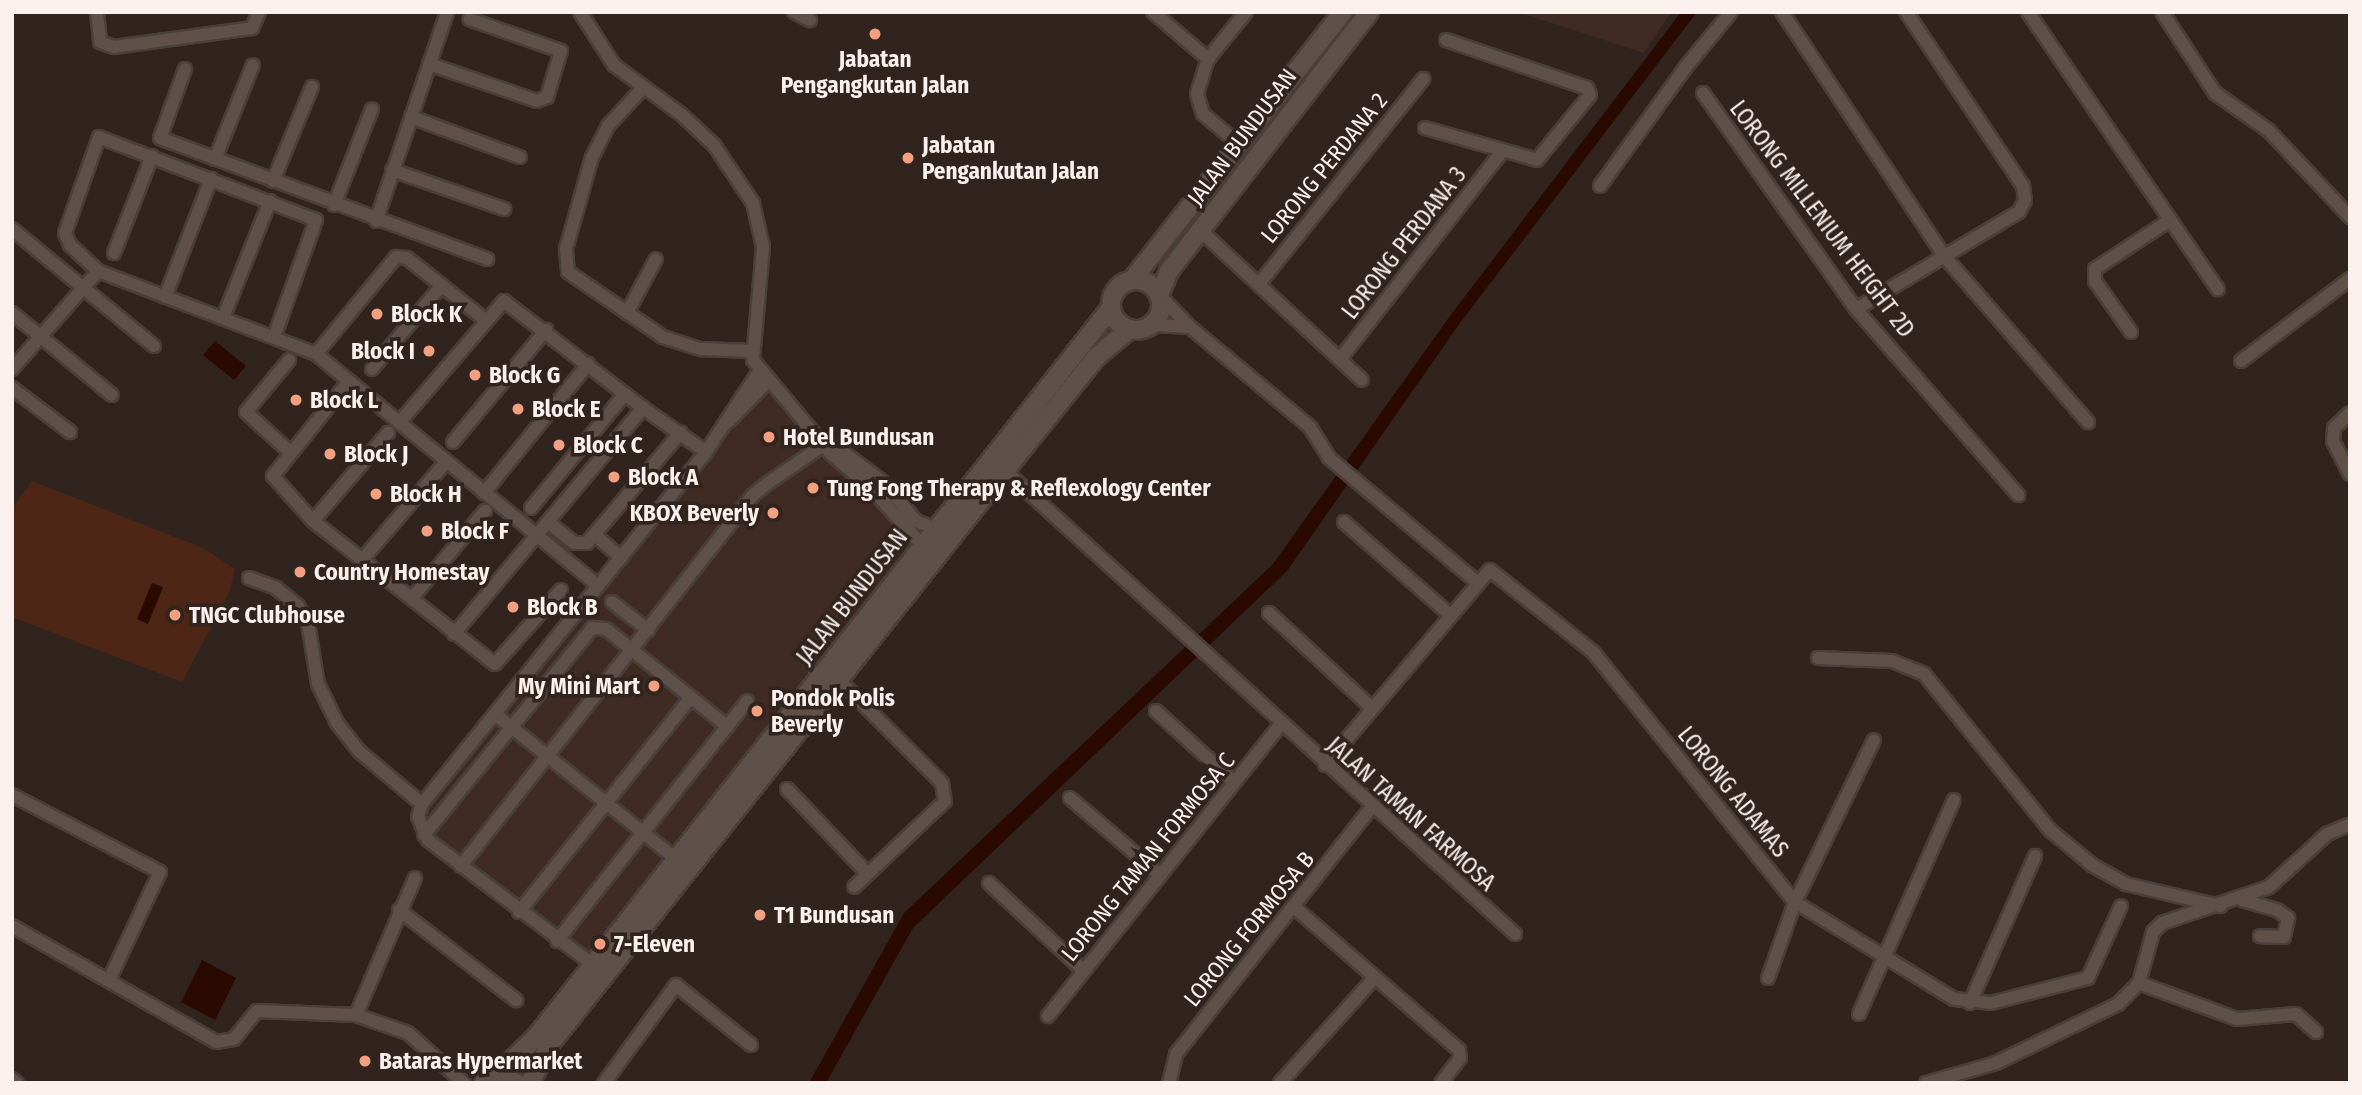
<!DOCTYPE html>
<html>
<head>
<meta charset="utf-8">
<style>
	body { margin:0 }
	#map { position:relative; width:2362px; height:1095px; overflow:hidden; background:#31241e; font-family:"Fira Sans Condensed",sans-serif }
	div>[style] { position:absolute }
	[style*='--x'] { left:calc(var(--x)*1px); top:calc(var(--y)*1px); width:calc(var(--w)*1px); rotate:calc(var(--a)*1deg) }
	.built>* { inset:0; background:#3f2b23 }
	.green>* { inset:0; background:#4d2616 }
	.water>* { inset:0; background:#2a0900 }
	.roads { filter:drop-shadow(2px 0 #4a3f3a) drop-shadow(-2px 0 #4a3f3a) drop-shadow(0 2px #4a3f3a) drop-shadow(0 -2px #4a3f3a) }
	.minor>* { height:12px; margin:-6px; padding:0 6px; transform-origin:6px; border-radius:6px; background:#5f504a }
	.secondary>* { height:18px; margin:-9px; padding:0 9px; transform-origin:9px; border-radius:9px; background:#5f504a }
	.secondary>.ring { margin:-9px; padding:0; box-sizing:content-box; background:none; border:18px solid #5f504a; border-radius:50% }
	.dots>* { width:19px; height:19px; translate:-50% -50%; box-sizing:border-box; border:4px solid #31241e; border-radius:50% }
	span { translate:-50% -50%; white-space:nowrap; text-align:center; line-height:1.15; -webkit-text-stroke:7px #31241e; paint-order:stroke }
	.poi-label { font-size:23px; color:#faf0ed; font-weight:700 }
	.left { translate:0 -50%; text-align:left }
	.right { translate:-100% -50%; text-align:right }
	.street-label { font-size:23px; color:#faf0ed }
	.frame { position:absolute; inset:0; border:14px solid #faf0ed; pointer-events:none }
</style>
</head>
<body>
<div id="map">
	<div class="built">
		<i style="clip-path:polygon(1518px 12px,1671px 12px,1644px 53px)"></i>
		<i style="clip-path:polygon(763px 379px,923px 546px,592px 964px,428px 840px,422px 804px)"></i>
	</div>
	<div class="green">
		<i style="clip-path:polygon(32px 481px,203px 548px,235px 569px,229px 593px,182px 682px,12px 617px,12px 508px)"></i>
	</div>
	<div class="water">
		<i style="clip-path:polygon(1681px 12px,1697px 12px,1460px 323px,1287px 571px,913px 928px,826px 1083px,809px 1083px,904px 913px,1273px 564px,1450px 316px)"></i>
		<i style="clip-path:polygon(215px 341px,246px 366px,234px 380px,203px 355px)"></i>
		<i style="clip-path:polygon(152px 583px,163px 587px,148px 624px,137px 619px)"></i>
		<i style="clip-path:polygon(202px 960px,236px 978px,215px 1020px,181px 1002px)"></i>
	</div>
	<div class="roads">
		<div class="minor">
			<i style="--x:97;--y:12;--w:30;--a:84"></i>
			<i style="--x:100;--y:42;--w:15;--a:20"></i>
			<i style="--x:114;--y:47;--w:139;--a:-7.8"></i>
			<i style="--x:252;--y:28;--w:17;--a:-66"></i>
			<i style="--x:580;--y:12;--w:63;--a:57.3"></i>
			<i style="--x:614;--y:65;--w:84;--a:36.3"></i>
			<i style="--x:682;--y:115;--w:44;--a:43.2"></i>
			<i style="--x:714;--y:145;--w:70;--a:56.1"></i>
			<i style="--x:753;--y:203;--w:45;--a:77.2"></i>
			<i style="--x:763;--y:247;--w:113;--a:95.1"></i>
			<i style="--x:753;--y:360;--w:122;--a:50.3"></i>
			<i style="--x:831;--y:454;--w:51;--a:40.2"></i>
			<i style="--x:870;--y:487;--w:79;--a:48.1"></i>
			<i style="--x:794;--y:12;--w:18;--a:27"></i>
			<i style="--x:1153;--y:12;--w:72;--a:40.5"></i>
			<i style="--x:1782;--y:12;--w:293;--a:56.4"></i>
			<i style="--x:1944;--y:256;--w:220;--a:49.1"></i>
			<i style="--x:2028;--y:12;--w:336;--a:55.6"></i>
			<i style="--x:2162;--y:12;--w:97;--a:56.8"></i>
			<i style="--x:2215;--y:93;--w:66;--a:35.1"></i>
			<i style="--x:2269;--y:131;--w:118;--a:46.7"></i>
			<i style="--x:429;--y:64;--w:114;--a:18.9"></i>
			<i style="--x:537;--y:101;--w:11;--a:-22"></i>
			<i style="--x:547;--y:97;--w:48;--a:-73.1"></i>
			<i style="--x:561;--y:51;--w:97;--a:-160.8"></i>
			<i style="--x:185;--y:69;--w:73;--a:109.9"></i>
			<i style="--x:160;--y:138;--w:349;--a:20.3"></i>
			<i style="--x:642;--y:89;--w:50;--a:132.6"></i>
			<i style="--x:608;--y:126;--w:35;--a:117"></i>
			<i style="--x:592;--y:157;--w:96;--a:105.8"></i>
			<i style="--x:566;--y:249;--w:23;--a:85"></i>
			<i style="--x:568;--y:272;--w:115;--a:34.4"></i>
			<i style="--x:663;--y:337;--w:40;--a:18"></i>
			<i style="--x:701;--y:349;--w:50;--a:2.3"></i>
			<i style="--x:1703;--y:93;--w:265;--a:54.7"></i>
			<i style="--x:1856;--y:309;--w:247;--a:48.9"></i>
			<i style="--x:411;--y:117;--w:116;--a:20.2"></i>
			<i style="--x:1425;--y:128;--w:116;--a:15.9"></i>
			<i style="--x:1537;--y:160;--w:84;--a:-50.8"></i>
			<i style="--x:1590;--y:95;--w:8;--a:-113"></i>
			<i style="--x:1587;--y:88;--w:149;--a:-161.2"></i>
			<i style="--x:1239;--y:144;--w:47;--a:-140.2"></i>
			<i style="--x:1203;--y:114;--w:21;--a:-107"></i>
			<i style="--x:1197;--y:94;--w:37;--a:-73"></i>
			<i style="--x:1208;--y:59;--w:60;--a:-51"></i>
			<i style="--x:215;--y:159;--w:101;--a:-68"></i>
			<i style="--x:392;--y:170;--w:119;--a:19.2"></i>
			<i style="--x:273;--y:181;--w:102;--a:-67.5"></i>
			<i style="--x:1600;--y:186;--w:145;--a:-54.2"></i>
			<i style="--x:1685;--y:68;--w:72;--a:-50.6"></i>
			<i style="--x:334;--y:205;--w:103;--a:-68.4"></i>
			<i style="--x:376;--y:221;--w:221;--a:-71.2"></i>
			<i style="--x:12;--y:229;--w:184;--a:39.5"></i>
			<i style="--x:1201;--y:231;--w:219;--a:42.8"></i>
			<i style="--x:114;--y:253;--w:104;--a:-68.6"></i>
			<i style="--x:1259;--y:284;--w:263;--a:-51.3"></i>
			<i style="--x:1159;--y:295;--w:45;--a:45.9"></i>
			<i style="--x:1190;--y:327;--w:156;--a:39.8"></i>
			<i style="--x:1310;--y:427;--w:36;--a:58"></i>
			<i style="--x:1329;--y:458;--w:194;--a:40"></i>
			<i style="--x:165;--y:297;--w:127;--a:-68.7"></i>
			<i style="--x:1856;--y:309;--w:190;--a:-30.8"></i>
			<i style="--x:2019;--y:212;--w:13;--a:-63"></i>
			<i style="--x:2025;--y:200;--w:14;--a:-98"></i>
			<i style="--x:2023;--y:186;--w:210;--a:-123.9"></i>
			<i style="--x:12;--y:313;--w:129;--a:39.4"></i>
			<i style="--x:627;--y:313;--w:61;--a:-61.8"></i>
			<i style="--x:223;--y:318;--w:126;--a:-68.1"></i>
			<i style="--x:1152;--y:325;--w:38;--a:3"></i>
			<i style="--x:277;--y:329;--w:116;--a:-70.3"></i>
			<i style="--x:316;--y:220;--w:232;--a:-159.1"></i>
			<i style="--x:99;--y:137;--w:102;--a:109.5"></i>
			<i style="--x:65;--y:233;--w:13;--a:67"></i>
			<i style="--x:70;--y:245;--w:38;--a:43"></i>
			<i style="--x:98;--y:271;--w:233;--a:20.8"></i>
			<i style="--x:316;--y:354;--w:365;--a:39.4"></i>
			<i style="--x:2131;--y:332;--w:62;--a:-125.2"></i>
			<i style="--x:2095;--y:281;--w:12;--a:-90"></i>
			<i style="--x:2095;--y:269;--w:90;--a:-33.2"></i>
			<i style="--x:316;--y:354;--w:126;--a:-50.5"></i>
			<i style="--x:396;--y:257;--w:11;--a:5"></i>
			<i style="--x:407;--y:258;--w:98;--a:38.4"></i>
			<i style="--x:1340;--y:359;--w:263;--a:-52"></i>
			<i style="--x:289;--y:360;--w:67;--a:129.6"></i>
			<i style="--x:246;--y:412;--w:59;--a:42.3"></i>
			<i style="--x:2241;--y:361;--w:136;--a:-37"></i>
			<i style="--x:12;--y:369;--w:130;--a:-48.7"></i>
			<i style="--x:372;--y:369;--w:109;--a:-50.2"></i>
			<i style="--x:349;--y:381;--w:122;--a:128.7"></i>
			<i style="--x:273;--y:476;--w:60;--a:48.4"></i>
			<i style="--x:313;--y:521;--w:231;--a:38.2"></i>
			<i style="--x:495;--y:664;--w:99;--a:-48.3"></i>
			<i style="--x:12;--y:388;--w:73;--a:37.2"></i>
			<i style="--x:2350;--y:413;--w:22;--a:137"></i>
			<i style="--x:2334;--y:428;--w:13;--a:94"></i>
			<i style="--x:2333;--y:441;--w:37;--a:63"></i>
			<i style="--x:729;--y:421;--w:57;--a:-45.7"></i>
			<i style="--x:399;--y:423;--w:161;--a:-49.3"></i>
			<i style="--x:504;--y:301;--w:175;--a:37.6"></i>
			<i style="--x:453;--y:442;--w:146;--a:-50.3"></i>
			<i style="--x:1005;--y:471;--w:689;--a:42.23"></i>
			<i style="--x:484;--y:493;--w:166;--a:-51.1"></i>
			<i style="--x:531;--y:508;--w:148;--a:-50.5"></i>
			<i style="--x:313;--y:521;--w:116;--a:-49.6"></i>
			<i style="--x:548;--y:522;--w:33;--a:39"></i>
			<i style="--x:574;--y:543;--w:13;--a:0"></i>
			<i style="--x:587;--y:543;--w:145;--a:-49.7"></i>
			<i style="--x:1344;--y:522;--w:140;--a:41.2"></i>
			<i style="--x:595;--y:535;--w:35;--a:41"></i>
			<i style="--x:361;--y:561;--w:130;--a:-49.4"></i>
			<i style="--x:249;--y:578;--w:29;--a:20"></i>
			<i style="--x:276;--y:588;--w:28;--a:39"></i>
			<i style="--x:298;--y:606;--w:20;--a:60"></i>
			<i style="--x:308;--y:623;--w:62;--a:80.7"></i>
			<i style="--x:318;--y:684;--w:43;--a:64"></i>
			<i style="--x:337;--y:723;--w:37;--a:52"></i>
			<i style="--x:360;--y:752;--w:81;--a:40"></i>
			<i style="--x:412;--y:598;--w:114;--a:-50"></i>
			<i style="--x:612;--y:602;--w:46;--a:37.9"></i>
			<i style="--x:1269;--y:613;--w:140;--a:42.7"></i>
			<i style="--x:454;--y:634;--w:295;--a:-50.1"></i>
			<i style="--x:643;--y:408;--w:77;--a:34.9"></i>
			<i style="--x:1818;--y:658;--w:74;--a:2.3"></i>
			<i style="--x:1892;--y:661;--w:35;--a:22"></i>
			<i style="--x:1924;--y:674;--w:201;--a:51.1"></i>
			<i style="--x:2050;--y:830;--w:55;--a:39.8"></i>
			<i style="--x:2092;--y:865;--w:39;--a:29"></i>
			<i style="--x:2126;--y:884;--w:97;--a:13.2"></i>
			<i style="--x:841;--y:682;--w:143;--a:45"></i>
			<i style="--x:942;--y:783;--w:18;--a:81"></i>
			<i style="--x:945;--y:801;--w:125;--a:136.6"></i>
			<i style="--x:1156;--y:711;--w:105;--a:42.3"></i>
			<i style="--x:495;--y:714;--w:231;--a:38.7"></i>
			<i style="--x:1325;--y:765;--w:255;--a:-49.8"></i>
			<i style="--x:1490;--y:570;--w:132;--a:38.5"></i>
			<i style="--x:1593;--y:652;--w:321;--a:51.1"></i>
			<i style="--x:1795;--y:902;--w:186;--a:31.4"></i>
			<i style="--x:1954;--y:999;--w:37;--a:6"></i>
			<i style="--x:1991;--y:1003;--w:100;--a:-14.5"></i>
			<i style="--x:2088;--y:978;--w:79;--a:-65.4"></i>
			<i style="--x:787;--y:789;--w:117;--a:46.4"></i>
			<i style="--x:12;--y:795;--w:167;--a:27.5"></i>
			<i style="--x:160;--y:872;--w:119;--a:115.3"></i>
			<i style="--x:1070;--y:798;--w:118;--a:40.5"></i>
			<i style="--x:424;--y:835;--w:267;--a:-50.9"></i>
			<i style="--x:592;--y:628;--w:14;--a:4"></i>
			<i style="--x:606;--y:629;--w:156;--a:38.8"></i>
			<i style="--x:461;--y:866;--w:471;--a:-51.8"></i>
			<i style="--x:752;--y:496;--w:21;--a:-39"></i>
			<i style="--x:768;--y:483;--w:69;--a:-34.4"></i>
			<i style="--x:825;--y:444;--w:10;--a:11"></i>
			<i style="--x:835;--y:446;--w:60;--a:36.9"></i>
			<i style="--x:883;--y:482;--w:51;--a:49.8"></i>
			<i style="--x:916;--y:521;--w:24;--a:22"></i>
			<i style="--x:989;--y:883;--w:129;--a:42.8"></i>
			<i style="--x:2242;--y:900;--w:36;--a:16"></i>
			<i style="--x:2277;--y:910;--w:14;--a:36"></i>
			<i style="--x:2288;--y:918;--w:19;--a:102"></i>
			<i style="--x:2284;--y:937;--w:24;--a:-178"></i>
			<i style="--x:1294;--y:907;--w:218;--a:40.9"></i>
			<i style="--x:1459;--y:1050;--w:8;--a:83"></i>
			<i style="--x:1460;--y:1058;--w:31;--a:127"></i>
			<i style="--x:399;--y:910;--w:148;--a:37.6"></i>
			<i style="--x:519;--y:912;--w:275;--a:-51.3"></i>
			<i style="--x:12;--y:926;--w:235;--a:29.6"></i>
			<i style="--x:216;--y:1042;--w:18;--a:-9"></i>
			<i style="--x:234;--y:1039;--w:36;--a:-51"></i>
			<i style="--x:257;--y:1011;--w:99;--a:2.3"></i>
			<i style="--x:356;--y:1015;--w:55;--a:19.1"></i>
			<i style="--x:408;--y:1033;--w:75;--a:41.8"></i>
			<i style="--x:557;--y:941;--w:306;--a:-51.6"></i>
			<i style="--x:592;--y:964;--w:206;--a:-142.9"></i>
			<i style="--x:428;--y:840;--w:25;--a:-113"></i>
			<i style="--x:418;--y:817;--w:14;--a:-73"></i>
			<i style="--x:422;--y:804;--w:452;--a:-51.1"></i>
			<i style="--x:706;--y:452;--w:98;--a:-56.6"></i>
			<i style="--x:1768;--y:978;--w:81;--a:-70.4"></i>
			<i style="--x:1795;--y:902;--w:180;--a:-64"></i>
			<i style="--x:2139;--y:983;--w:104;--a:20.2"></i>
			<i style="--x:2237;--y:1019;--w:59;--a:-4.8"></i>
			<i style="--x:2296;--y:1014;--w:27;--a:42"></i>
			<i style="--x:1970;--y:1003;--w:161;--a:-66.1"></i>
			<i style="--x:1859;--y:1014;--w:234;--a:-66.1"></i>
			<i style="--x:356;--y:1015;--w:149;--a:-66.7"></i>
			<i style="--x:1048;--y:1016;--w:372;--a:-51.4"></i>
			<i style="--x:12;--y:1079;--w:6;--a:39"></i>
			<i style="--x:604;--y:1083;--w:122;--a:-53.7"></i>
			<i style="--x:676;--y:985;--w:96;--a:38.7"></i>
			<i style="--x:1169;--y:1083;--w:30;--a:-76"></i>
			<i style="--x:1176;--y:1054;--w:315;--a:-51.6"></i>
			<i style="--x:1280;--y:1083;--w:142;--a:-48.1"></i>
			<i style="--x:1926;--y:1083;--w:73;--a:-15.9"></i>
			<i style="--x:1996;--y:1063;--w:136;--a:-25.8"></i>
			<i style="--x:2118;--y:1004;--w:30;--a:-45"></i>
			<i style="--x:2139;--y:983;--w:53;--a:-74.6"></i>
			<i style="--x:2153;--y:932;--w:13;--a:-45"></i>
			<i style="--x:2162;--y:923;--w:113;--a:-18.6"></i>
			<i style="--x:2269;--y:887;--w:79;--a:-42.4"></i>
			<i style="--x:2327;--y:834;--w:25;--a:-23"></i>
		</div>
		<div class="secondary">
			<i class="ring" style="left:1111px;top:280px;width:32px;height:32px"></i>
			<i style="--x:1132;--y:280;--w:341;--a:-51.8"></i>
			<i style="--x:1159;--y:295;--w:26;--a:-67"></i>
			<i style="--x:1169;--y:271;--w:327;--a:-52.3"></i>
			<i style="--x:496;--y:1076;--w:57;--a:-44.3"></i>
			<i style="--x:537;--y:1036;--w:927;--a:-51.75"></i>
			<i style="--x:484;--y:1083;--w:20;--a:-20"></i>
			<i style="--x:503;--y:1076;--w:15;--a:28"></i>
			<i style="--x:530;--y:1083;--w:44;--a:-62.9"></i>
			<i style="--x:550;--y:1044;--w:702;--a:-51.6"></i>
			<i style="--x:986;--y:494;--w:176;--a:-51.2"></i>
			<i style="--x:1096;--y:357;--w:44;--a:-39.5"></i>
		</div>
	</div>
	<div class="dots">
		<i style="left:875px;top:34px;background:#f2a07f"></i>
		<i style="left:908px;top:158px;background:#f2a07f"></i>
		<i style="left:377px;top:314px;background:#f2a07f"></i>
		<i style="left:429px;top:351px;background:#f2a07f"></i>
		<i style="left:475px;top:375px;background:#f2a07f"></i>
		<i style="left:296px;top:400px;background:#f2a07f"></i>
		<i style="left:518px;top:409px;background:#f2a07f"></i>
		<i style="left:769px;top:437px;background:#f2a07f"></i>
		<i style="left:559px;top:445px;background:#f2a07f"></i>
		<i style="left:330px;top:454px;background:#f2a07f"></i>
		<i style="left:614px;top:477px;background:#f2a07f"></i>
		<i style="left:813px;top:488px;background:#f2a07f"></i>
		<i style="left:376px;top:494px;background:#f2a07f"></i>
		<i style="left:773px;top:513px;background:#f2a07f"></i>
		<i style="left:427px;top:531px;background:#f2a07f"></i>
		<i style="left:300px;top:572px;background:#f2a07f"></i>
		<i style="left:513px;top:607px;background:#f2a07f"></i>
		<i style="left:175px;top:615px;background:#f2a07f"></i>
		<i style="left:654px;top:686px;background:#f2a07f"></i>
		<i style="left:757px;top:711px;background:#f2a07f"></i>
		<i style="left:760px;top:915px;background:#f2a07f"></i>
		<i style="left:600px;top:944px;background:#f2a07f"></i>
		<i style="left:365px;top:1061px;background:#f2a07f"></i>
	</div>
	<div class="poi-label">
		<span style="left:875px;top:72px">Jabatan<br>Pengangkutan Jalan</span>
		<span class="left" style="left:922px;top:158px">Jabatan<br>Pengankutan Jalan</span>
		<span class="left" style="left:391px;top:314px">Block K</span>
		<span class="right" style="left:415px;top:351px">Block I</span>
		<span class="left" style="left:489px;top:375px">Block G</span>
		<span class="left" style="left:310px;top:400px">Block L</span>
		<span class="left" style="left:532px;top:409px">Block E</span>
		<span class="left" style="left:783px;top:437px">Hotel Bundusan</span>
		<span class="left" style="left:573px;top:445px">Block C</span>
		<span class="left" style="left:344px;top:454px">Block J</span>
		<span class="left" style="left:628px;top:477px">Block A</span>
		<span class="left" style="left:827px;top:488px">Tung Fong Therapy &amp; Reflexology Center</span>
		<span class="left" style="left:390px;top:494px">Block H</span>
		<span class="right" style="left:759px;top:513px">KBOX Beverly</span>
		<span class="left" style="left:441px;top:531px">Block F</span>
		<span class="left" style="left:314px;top:572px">Country Homestay</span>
		<span class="left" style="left:527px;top:607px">Block B</span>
		<span class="left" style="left:189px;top:615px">TNGC Clubhouse</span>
		<span class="right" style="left:640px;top:686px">My Mini Mart</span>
		<span class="left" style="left:771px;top:711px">Pondok Polis<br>Beverly</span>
		<span class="left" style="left:774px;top:915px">T1 Bundusan</span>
		<span class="left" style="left:614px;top:944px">7-Eleven</span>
		<span class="left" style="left:379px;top:1061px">Bataras Hypermarket</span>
	</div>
	<div class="street-label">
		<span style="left:1242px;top:137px;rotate:-53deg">JALAN BUNDUSAN</span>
		<span style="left:1324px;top:168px;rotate:-51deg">LORONG PERDANA 2</span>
		<span style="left:1822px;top:219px;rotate:53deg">LORONG MILLENIUM HEIGHT 2D</span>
		<span style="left:1404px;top:243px;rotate:-52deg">LORONG PERDANA 3</span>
		<span style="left:852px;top:597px;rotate:-52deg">JALAN BUNDUSAN</span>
		<span style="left:1733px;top:792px;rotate:51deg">LORONG ADAMAS</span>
		<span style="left:1411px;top:814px;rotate:42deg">JALAN TAMAN FARMOSA</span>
		<span style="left:1148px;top:857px;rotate:-51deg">LORONG TAMAN FORMOSA C</span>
		<span style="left:1249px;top:929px;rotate:-51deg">LORONG FORMOSA B</span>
	</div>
	<div class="frame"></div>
</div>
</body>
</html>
